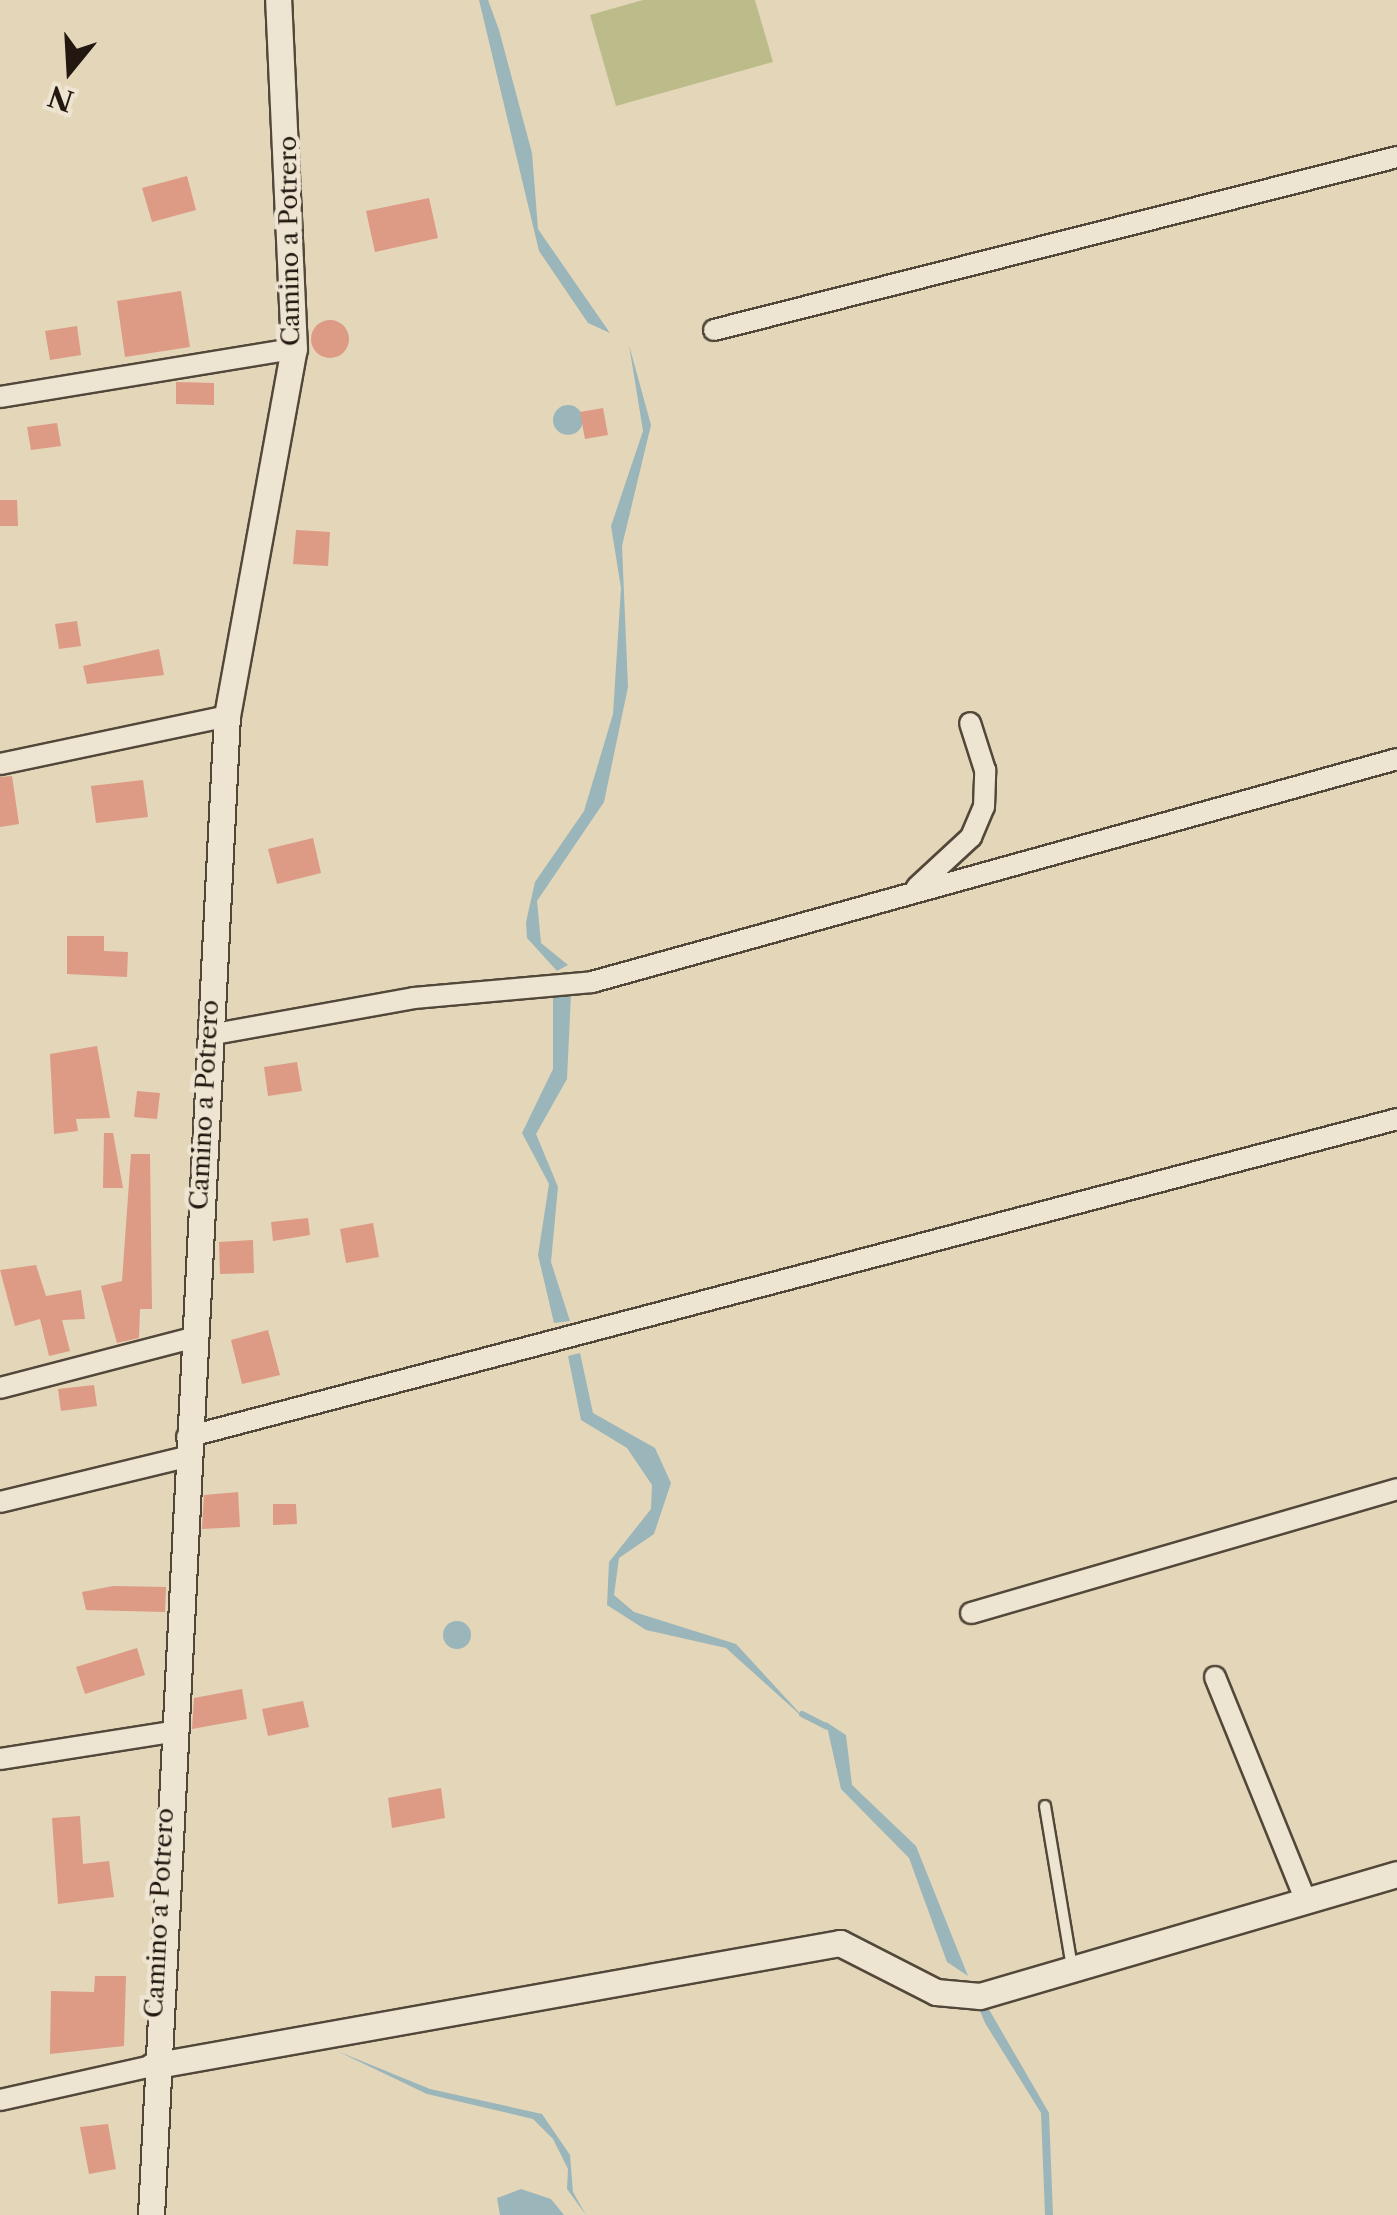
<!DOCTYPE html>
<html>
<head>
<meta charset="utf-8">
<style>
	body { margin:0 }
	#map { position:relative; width:1397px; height:2215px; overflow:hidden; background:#e4d6b9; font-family:"Libre Caslon Text",serif }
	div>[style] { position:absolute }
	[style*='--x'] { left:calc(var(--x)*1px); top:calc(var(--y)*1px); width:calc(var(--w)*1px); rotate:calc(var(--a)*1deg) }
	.green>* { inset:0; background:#bcbc8a }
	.water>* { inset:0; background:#9ab6ba }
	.round { border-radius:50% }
	.stream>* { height:6px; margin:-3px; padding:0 3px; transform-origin:3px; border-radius:3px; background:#9ab6ba }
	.building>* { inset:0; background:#dd9a85 }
	.roads { filter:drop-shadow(2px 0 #52483a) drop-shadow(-2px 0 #52483a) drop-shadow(0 2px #52483a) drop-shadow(0 -2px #52483a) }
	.service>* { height:10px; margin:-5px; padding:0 5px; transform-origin:5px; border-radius:5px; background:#ede4d2 }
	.minor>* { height:20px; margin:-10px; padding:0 10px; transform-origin:10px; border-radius:10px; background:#ede4d2 }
	.tertiary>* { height:25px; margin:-12.5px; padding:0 12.5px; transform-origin:12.5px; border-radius:12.5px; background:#ede4d2 }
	span { translate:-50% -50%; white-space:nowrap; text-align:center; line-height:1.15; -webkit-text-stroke:9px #ede4d2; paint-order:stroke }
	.street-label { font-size:25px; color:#221810 }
	.north { position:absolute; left:20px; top:20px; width:100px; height:100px; -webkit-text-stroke:8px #ede4d2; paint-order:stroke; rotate:198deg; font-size:28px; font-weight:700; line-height:40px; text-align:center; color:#221810 }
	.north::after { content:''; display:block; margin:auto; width:35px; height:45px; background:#221810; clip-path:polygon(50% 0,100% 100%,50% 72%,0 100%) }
</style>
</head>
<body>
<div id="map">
	<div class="green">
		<i style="clip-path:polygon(643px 0,755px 0,773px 62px,616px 106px,590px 15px)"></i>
	</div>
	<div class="water">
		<i style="clip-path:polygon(479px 0,488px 0,499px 30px,532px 153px,538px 229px,610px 333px,588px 323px,539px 251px)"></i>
		<i style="clip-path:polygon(629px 345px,651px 425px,622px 546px,628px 687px,604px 802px,537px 901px,541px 943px,568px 965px,557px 971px,527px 938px,526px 922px,535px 882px,584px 811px,613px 714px,621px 588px,611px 526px,643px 431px)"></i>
		<i class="round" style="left:553px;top:405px;width:30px;height:30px"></i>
		<i style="clip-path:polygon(553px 994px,571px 994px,567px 1079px,536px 1134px,558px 1187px,551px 1262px,570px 1321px,554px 1323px,538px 1255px,549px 1184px,522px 1133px,553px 1069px)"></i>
		<i style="clip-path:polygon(580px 1353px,593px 1413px,655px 1448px,671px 1483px,654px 1534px,619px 1558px,614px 1595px,634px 1612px,736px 1644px,807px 1721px,726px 1648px,646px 1630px,607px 1605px,609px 1562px,651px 1509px,652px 1485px,627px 1448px,581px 1420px,568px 1356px)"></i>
		<i class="round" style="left:443px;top:1621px;width:28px;height:28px"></i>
		<i style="clip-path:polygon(826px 1722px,846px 1735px,852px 1785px,916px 1846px,968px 1976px,947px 1962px,909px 1858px,841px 1789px)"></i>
		<i style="clip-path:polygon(987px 2006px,1049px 2113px,1053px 2215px,1045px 2215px,1041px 2113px,985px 2023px,979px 2008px)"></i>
		<i style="clip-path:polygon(337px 2051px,430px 2089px,542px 2114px,570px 2155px,573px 2192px,586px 2215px,567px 2189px,568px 2169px,553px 2139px,533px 2119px,427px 2094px)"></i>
		<i style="clip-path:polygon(521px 2189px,551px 2199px,564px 2215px,500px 2215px,497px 2198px)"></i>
	</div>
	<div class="stream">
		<i style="--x:802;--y:1714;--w:28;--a:27"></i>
	</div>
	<div class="building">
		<i style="clip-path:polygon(187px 176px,196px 210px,152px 222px,142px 188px)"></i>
		<i style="clip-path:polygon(429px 198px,438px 238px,375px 252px,366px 211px)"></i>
		<i style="clip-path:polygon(181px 291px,190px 347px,125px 357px,117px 301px)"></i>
		<i class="round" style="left:311px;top:320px;width:38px;height:38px"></i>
		<i style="clip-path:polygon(77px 326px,81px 355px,50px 360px,45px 331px)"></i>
		<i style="clip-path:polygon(176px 382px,214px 383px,214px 405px,176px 404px)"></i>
		<i style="clip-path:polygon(603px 408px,608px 435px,585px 439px,580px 412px)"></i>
		<i style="clip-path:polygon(57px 423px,61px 446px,31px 450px,27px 427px)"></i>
		<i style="clip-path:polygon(0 500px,17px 500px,18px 526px,0 526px)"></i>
		<i style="clip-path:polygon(296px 530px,330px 532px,328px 566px,293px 564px)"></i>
		<i style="clip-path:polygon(77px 621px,81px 646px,59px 649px,55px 624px)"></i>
		<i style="clip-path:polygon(159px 649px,164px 675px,87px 684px,83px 666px)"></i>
		<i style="clip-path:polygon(12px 776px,19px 824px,0 827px,0 777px)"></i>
		<i style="clip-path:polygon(143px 780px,148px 817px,96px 823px,91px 786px)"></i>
		<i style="clip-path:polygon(313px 838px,321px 873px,277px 884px,268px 849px)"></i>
		<i style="clip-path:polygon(67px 936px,104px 936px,104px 951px,128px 952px,127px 977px,67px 974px)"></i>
		<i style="clip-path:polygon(97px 1046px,110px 1118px,76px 1119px,78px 1131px,54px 1134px,50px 1054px)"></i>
		<i style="clip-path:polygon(297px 1062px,302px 1091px,268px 1096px,264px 1067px)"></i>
		<i style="clip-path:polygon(137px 1091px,160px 1093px,157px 1119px,134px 1117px)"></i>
		<i style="clip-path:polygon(104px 1133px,113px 1133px,123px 1188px,103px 1188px)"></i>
		<i style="clip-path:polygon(131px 1154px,150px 1154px,152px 1309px,140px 1309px,139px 1338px,117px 1343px,101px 1286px,122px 1281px)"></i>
		<i style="clip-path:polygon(308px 1218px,310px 1235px,273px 1241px,271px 1222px)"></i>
		<i style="clip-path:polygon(373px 1223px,379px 1257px,346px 1263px,340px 1229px)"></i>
		<i style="clip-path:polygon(253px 1240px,254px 1273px,220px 1274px,219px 1242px)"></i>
		<i style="clip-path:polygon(36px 1265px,46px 1296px,81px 1290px,85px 1319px,62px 1320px,70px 1351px,49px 1356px,40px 1319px,15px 1326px,0 1270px)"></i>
		<i style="clip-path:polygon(268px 1330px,280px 1375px,242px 1384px,231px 1340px)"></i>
		<i style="clip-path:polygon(94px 1385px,97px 1406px,61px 1411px,58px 1389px)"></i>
		<i style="clip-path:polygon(238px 1492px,240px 1527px,202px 1529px,204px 1495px)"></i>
		<i style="clip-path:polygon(273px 1504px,296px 1504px,297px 1524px,273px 1525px)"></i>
		<i style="clip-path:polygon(113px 1586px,166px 1587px,165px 1612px,86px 1610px,82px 1592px)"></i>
		<i style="clip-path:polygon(137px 1648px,145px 1675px,85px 1694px,76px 1667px)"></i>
		<i style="clip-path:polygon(242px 1689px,247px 1719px,192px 1729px,194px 1698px)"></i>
		<i style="clip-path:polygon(303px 1701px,309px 1727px,268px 1736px,262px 1709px)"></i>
		<i style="clip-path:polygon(441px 1788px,445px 1818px,392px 1828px,388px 1798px)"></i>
		<i style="clip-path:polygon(80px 1816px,83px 1864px,109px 1861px,114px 1897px,58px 1904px,52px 1818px)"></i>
		<i style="clip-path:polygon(95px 1976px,126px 1976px,124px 2046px,50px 2054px,51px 1991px,94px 1992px)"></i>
		<i style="clip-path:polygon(108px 2124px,116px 2169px,89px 2174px,80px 2127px)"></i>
	</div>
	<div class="roads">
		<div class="service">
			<i style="--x:1045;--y:1806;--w:164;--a:80.5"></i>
		</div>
		<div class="minor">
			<i style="--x:714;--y:330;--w:705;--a:-14.21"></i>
			<i style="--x:0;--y:397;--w:298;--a:-9.3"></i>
			<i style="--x:0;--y:764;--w:232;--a:-11.9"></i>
			<i style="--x:917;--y:887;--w:74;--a:-42.8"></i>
			<i style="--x:971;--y:837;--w:33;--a:-67"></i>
			<i style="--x:984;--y:807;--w:37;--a:-88"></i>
			<i style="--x:985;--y:770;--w:49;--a:-107.7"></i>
			<i style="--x:209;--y:1035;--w:208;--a:-10.2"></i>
			<i style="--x:414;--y:998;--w:179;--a:-5.1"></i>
			<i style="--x:592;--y:982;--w:835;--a:-15.48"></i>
			<i style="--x:0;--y:1388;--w:198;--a:-14.6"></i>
			<i style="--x:187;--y:1437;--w:1251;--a:-14.72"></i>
			<i style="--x:0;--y:1502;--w:191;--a:-13.6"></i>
			<i style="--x:971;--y:1613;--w:444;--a:-16.2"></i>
			<i style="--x:1215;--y:1677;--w:242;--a:67.9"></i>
			<i style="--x:0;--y:1759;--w:172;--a:-9"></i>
			<i style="--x:0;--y:2100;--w:156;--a:-12.6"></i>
		</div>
		<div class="tertiary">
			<i style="--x:152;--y:2066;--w:699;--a:-10.14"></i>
			<i style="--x:840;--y:1943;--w:108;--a:27"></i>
			<i style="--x:936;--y:1992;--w:44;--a:5.2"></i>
			<i style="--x:980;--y:1996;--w:434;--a:-16.3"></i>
			<i style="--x:151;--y:2215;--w:1501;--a:-87.1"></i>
			<i style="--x:227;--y:716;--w:373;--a:-79.7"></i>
			<i style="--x:294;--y:349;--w:349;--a:-92.6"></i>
		</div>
	</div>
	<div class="street-label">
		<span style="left:290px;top:241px;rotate:-91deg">Camino a Potrero</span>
		<span style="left:205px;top:1105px;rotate:-87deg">Camino a Potrero</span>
		<span style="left:160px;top:1913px;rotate:-87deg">Camino a Potrero</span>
	</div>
	<div class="north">N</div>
</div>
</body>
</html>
